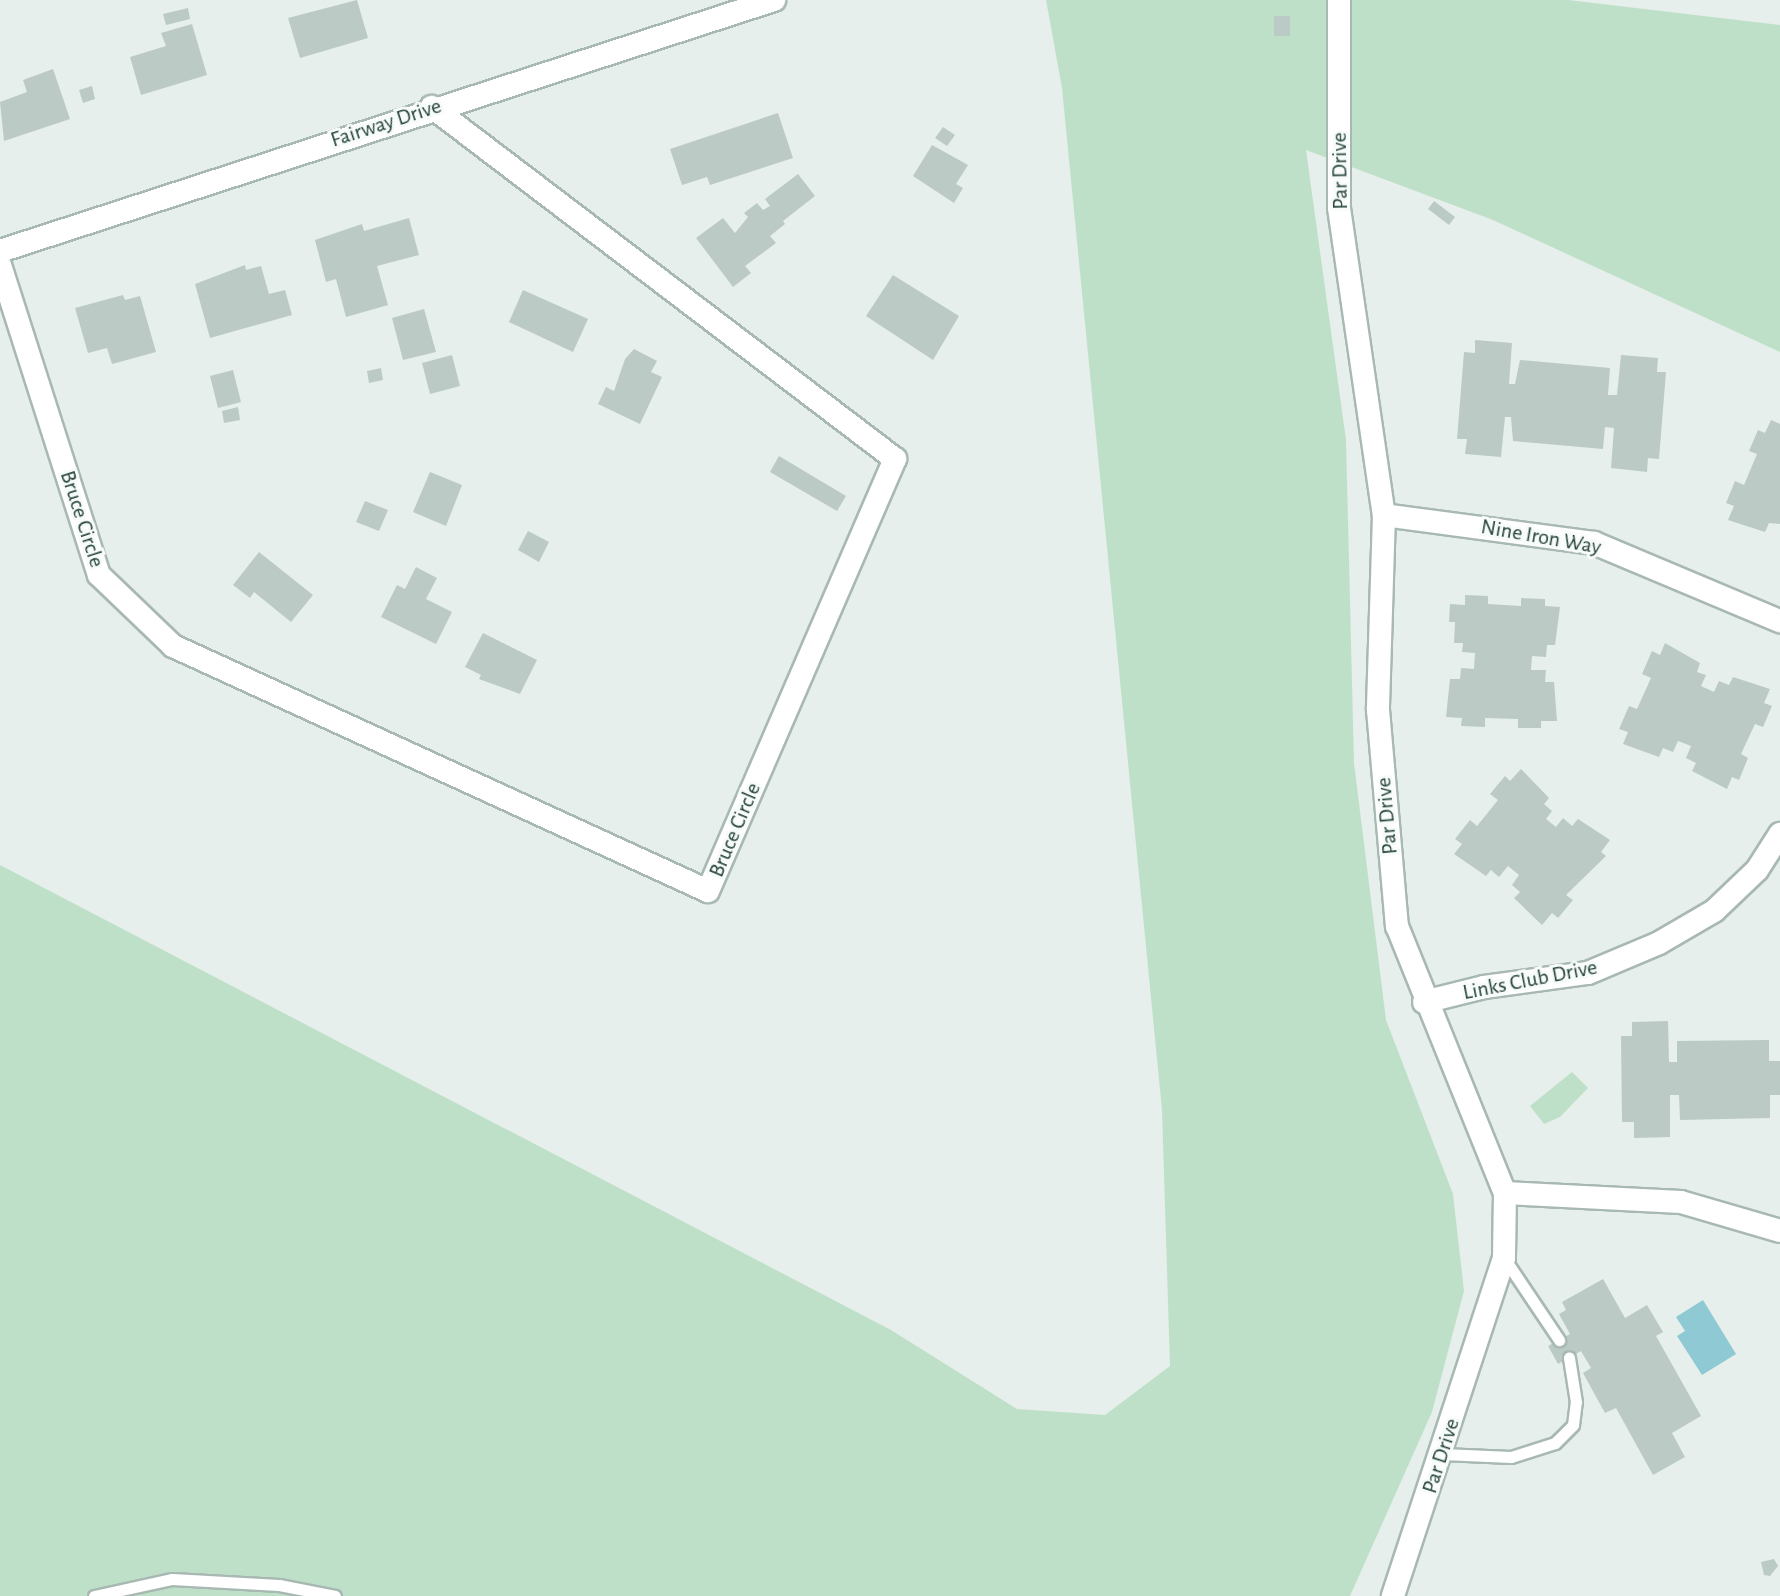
<!DOCTYPE html>
<html>
<head>
<meta charset="utf-8">
<style>
	body { margin:0 }
	#map { position:relative; width:1780px; height:1596px; overflow:hidden; background:#e6efeb; font-family:"Alegreya Sans",sans-serif }
	div>[style] { position:absolute }
	[style*='--x'] { left:calc(var(--x)*1px); top:calc(var(--y)*1px); width:calc(var(--w)*1px); rotate:calc(var(--a)*1deg) }
	.green>* { inset:0; background:#bfe0c8 }
	.water>* { inset:0; background:#8ec9d4 }
	.building>* { inset:0; background:#bbcac4 }
	.roads { filter:drop-shadow(2px 0 #a8b8b2) drop-shadow(-2px 0 #a8b8b2) drop-shadow(0 2px #a8b8b2) drop-shadow(0 -2px #a8b8b2) }
	.lane>* { height:11px; margin:-5.5px; padding:0 5.5px; transform-origin:5.5px; border-radius:5.5px; background:#fff }
	.street>* { height:22px; margin:-11px; padding:0 11px; transform-origin:11px; border-radius:11px; background:#fff }
	span { translate:-50% -50%; white-space:nowrap; text-align:center; line-height:1.15; -webkit-text-stroke:6px #f7fbf9; paint-order:stroke }
	.street-label { font-size:22px; color:#24423a }
</style>
</head>
<body>
<div id="map">
	<div class="green">
		<i style="clip-path:polygon(1046px 0,1568px 0,1780px 25px,1780px 352px,1493px 220px,1306px 150px,1346px 440px,1354px 763px,1386px 1020px,1453px 1194px,1464px 1291px,1432px 1412px,1350px 1596px,0 1596px,0 865px,891px 1330px,1017px 1409px,1105px 1415px,1170px 1366px,1162px 1110px,1062px 88px)"></i>
		<i style="clip-path:polygon(1572px 1072px,1588px 1088px,1560px 1117px,1544px 1124px,1530px 1106px)"></i>
	</div>
	<div class="water">
		<i style="clip-path:polygon(1703px 1300px,1736px 1354px,1702px 1375px,1677px 1336px,1685px 1331px,1676px 1317px)"></i>
	</div>
	<div class="building">
		<i style="clip-path:polygon(357px 0,368px 38px,300px 58px,288px 18px)"></i>
		<i style="clip-path:polygon(188px 8px,190px 19px,166px 25px,163px 14px)"></i>
		<i style="clip-path:polygon(1274px 16px,1290px 16px,1290px 36px,1274px 36px)"></i>
		<i style="clip-path:polygon(192px 24px,207px 75px,141px 95px,130px 57px,166px 46px,161px 33px)"></i>
		<i style="clip-path:polygon(53px 69px,70px 119px,4px 141px,0 102px,27px 92px,23px 80px)"></i>
		<i style="clip-path:polygon(92px 86px,95px 99px,83px 103px,79px 90px)"></i>
		<i style="clip-path:polygon(778px 113px,793px 158px,710px 185px,707px 177px,682px 185px,670px 149px)"></i>
		<i style="clip-path:polygon(943px 127px,955px 135px,947px 146px,935px 138px)"></i>
		<i style="clip-path:polygon(932px 145px,968px 165px,956px 184px,963px 188px,954px 203px,913px 176px)"></i>
		<i style="clip-path:polygon(798px 174px,815px 196px,783px 221px,785px 224px,770px 236px,776px 243px,745px 266px,751px 273px,733px 287px,696px 238px,723px 218px,735px 233px,748px 217px,744px 213px,757px 203px,763px 210px,770px 206px,765px 199px)"></i>
		<i style="clip-path:polygon(1434px 201px,1455px 217px,1449px 225px,1428px 209px)"></i>
		<i style="clip-path:polygon(409px 218px,419px 255px,377px 266px,388px 305px,346px 317px,336px 279px,326px 282px,315px 240px,362px 224px,364px 231px)"></i>
		<i style="clip-path:polygon(245px 265px,246px 270px,261px 266px,269px 294px,285px 290px,292px 315px,210px 338px,195px 284px)"></i>
		<i style="clip-path:polygon(893px 275px,959px 316px,933px 360px,866px 316px)"></i>
		<i style="clip-path:polygon(523px 290px,588px 319px,573px 352px,509px 322px)"></i>
		<i style="clip-path:polygon(123px 295px,125px 300px,140px 296px,156px 352px,112px 364px,107px 348px,88px 353px,75px 308px)"></i>
		<i style="clip-path:polygon(424px 309px,436px 352px,403px 360px,392px 318px)"></i>
		<i style="clip-path:polygon(1475px 340px,1512px 343px,1509px 384px,1515px 384px,1520px 360px,1610px 368px,1608px 395px,1617px 395px,1621px 355px,1658px 358px,1657px 372px,1666px 372px,1659px 459px,1648px 458px,1647px 472px,1611px 468px,1614px 428px,1605px 427px,1603px 449px,1513px 441px,1511px 417px,1505px 417px,1501px 457px,1465px 454px,1467px 439px,1457px 439px,1464px 352px,1475px 353px)"></i>
		<i style="clip-path:polygon(634px 349px,657px 361px,651px 372px,662px 377px,640px 424px,598px 404px,606px 387px,614px 391px,625px 359px)"></i>
		<i style="clip-path:polygon(452px 355px,460px 386px,430px 394px,422px 363px)"></i>
		<i style="clip-path:polygon(381px 368px,383px 380px,369px 383px,367px 371px)"></i>
		<i style="clip-path:polygon(233px 370px,241px 402px,218px 408px,210px 376px)"></i>
		<i style="clip-path:polygon(238px 407px,240px 420px,224px 423px,222px 411px)"></i>
		<i style="clip-path:polygon(1771px 420px,1780px 424px,1780px 524px,1769px 523px,1765px 532px,1728px 520px,1734px 506px,1726px 503px,1735px 481px,1744px 485px,1757px 454px,1749px 451px,1758px 430px,1765px 433px)"></i>
		<i style="clip-path:polygon(779px 456px,846px 496px,837px 511px,770px 472px)"></i>
		<i style="clip-path:polygon(430px 472px,462px 485px,446px 526px,413px 512px)"></i>
		<i style="clip-path:polygon(365px 501px,388px 510px,379px 531px,356px 522px)"></i>
		<i style="clip-path:polygon(528px 531px,549px 542px,539px 562px,518px 550px)"></i>
		<i style="clip-path:polygon(259px 552px,313px 595px,291px 622px,254px 592px,250px 598px,233px 585px)"></i>
		<i style="clip-path:polygon(416px 567px,437px 578px,426px 599px,452px 612px,436px 644px,381px 617px,397px 585px,405px 589px)"></i>
		<i style="clip-path:polygon(1465px 595px,1488px 596px,1488px 604px,1521px 606px,1521px 598px,1545px 599px,1545px 606px,1560px 607px,1555px 645px,1547px 645px,1546px 657px,1532px 656px,1531px 670px,1546px 670px,1545px 682px,1554px 682px,1557px 721px,1541px 721px,1541px 728px,1518px 728px,1518px 719px,1485px 718px,1485px 727px,1461px 726px,1462px 718px,1446px 717px,1450px 679px,1460px 679px,1461px 668px,1474px 669px,1475px 653px,1462px 652px,1463px 643px,1454px 643px,1455px 622px,1449px 622px,1450px 604px,1465px 605px)"></i>
		<i style="clip-path:polygon(483px 633px,537px 660px,520px 694px,479px 679px,481px 675px,465px 667px)"></i>
		<i style="clip-path:polygon(1665px 643px,1700px 663px,1697px 672px,1706px 675px,1701px 686px,1714px 692px,1719px 681px,1729px 685px,1733px 677px,1770px 689px,1764px 703px,1772px 706px,1763px 727px,1755px 724px,1741px 754px,1748px 758px,1739px 780px,1732px 777px,1727px 789px,1692px 771px,1696px 763px,1686px 758px,1691px 746px,1678px 741px,1673px 752px,1663px 748px,1659px 757px,1623px 744px,1628px 732px,1619px 729px,1629px 706px,1637px 709px,1651px 678px,1642px 674px,1652px 651px,1660px 655px)"></i>
		<i style="clip-path:polygon(1521px 769px,1549px 798px,1544px 804px,1552px 811px,1546px 819px,1556px 827px,1563px 818px,1572px 826px,1578px 819px,1610px 840px,1601px 852px,1606px 856px,1566px 895px,1573px 900px,1558px 918px,1552px 913px,1542px 925px,1514px 898px,1520px 892px,1512px 885px,1519px 875px,1508px 866px,1499px 877px,1491px 870px,1486px 876px,1454px 854px,1462px 844px,1455px 839px,1470px 820px,1477px 826px,1498px 800px,1490px 794px,1505px 776px,1510px 781px)"></i>
		<i style="clip-path:polygon(1668px 1021px,1669px 1062px,1677px 1062px,1677px 1041px,1769px 1040px,1769px 1061px,1780px 1061px,1780px 1095px,1770px 1095px,1770px 1118px,1680px 1120px,1679px 1095px,1670px 1095px,1670px 1137px,1634px 1138px,1634px 1122px,1622px 1122px,1621px 1036px,1632px 1036px,1632px 1022px)"></i>
		<i style="clip-path:polygon(1603px 1279px,1625px 1318px,1647px 1305px,1663px 1332px,1656px 1336px,1701px 1416px,1672px 1433px,1685px 1457px,1653px 1475px,1616px 1408px,1605px 1413px,1583px 1373px,1591px 1368px,1581px 1351px,1558px 1364px,1548px 1346px,1570px 1334px,1559px 1314px,1566px 1310px,1562px 1302px)"></i>
		<i style="clip-path:polygon(1774px 1559px,1778px 1566px,1770px 1576px,1764px 1575px,1761px 1562px)"></i>
	</div>
	<div class="roads">
		<div class="lane">
			<i style="--x:1504;--y:1258;--w:99;--a:56.1"></i>
			<i style="--x:1442;--y:1454;--w:69;--a:2.5"></i>
			<i style="--x:1511;--y:1457;--w:46;--a:-17.7"></i>
			<i style="--x:1555;--y:1443;--w:25;--a:-45"></i>
			<i style="--x:1573;--y:1425;--w:23;--a:-83"></i>
			<i style="--x:1576;--y:1402;--w:45;--a:-99"></i>
			<i style="--x:94;--y:1596;--w:80;--a:-12.3"></i>
			<i style="--x:172;--y:1579;--w:107;--a:3.2"></i>
			<i style="--x:279;--y:1585;--w:57;--a:11.1"></i>
		</div>
		<div class="street">
			<i style="--x:1339;--y:0;--w:208;--a:90"></i>
			<i style="--x:1339;--y:208;--w:310;--a:81.7"></i>
			<i style="--x:1384;--y:515;--w:195;--a:91.8"></i>
			<i style="--x:1378;--y:710;--w:217;--a:85"></i>
			<i style="--x:1397;--y:926;--w:288;--a:68"></i>
			<i style="--x:1505;--y:1193;--w:65;--a:90.9"></i>
			<i style="--x:1504;--y:1258;--w:356;--a:108.2"></i>
			<i style="--x:0;--y:251;--w:814;--a:-17.97"></i>
			<i style="--x:0;--y:265;--w:325;--a:72.3"></i>
			<i style="--x:99;--y:575;--w:103;--a:43.8"></i>
			<i style="--x:173;--y:646;--w:588;--a:24.61"></i>
			<i style="--x:708;--y:891;--w:471;--a:-66.6"></i>
			<i style="--x:895;--y:459;--w:582;--a:-142.76"></i>
			<i style="--x:1384;--y:515;--w:212;--a:7.6"></i>
			<i style="--x:1594;--y:543;--w:202;--a:22.8"></i>
			<i style="--x:1424;--y:1002;--w:62;--a:-14"></i>
			<i style="--x:1484;--y:987;--w:105;--a:-7.7"></i>
			<i style="--x:1588;--y:973;--w:77;--a:-22.9"></i>
			<i style="--x:1659;--y:943;--w:64;--a:-30.2"></i>
			<i style="--x:1714;--y:911;--w:59;--a:-43.6"></i>
			<i style="--x:1757;--y:870;--w:43;--a:-57.4"></i>
			<i style="--x:1505;--y:1193;--w:176;--a:2.9"></i>
			<i style="--x:1681;--y:1202;--w:103;--a:16.3"></i>
		</div>
	</div>
	<div class="street-label">
		<span style="left:386px;top:123px;rotate:-18deg">Fairway Drive</span>
		<span style="left:1340px;top:171px;rotate:-91deg">Par Drive</span>
		<span style="left:82px;top:519px;rotate:72deg">Bruce Circle</span>
		<span style="left:1541px;top:537px;rotate:10deg">Nine Iron Way</span>
		<span style="left:1387px;top:816px;rotate:-95deg">Par Drive</span>
		<span style="left:735px;top:830px;rotate:-67deg">Bruce Circle</span>
		<span style="left:1530px;top:980px;rotate:-11deg">Links Club Drive</span>
		<span style="left:1441px;top:1456px;rotate:-72deg">Par Drive</span>
	</div>
</div>
</body>
</html>
